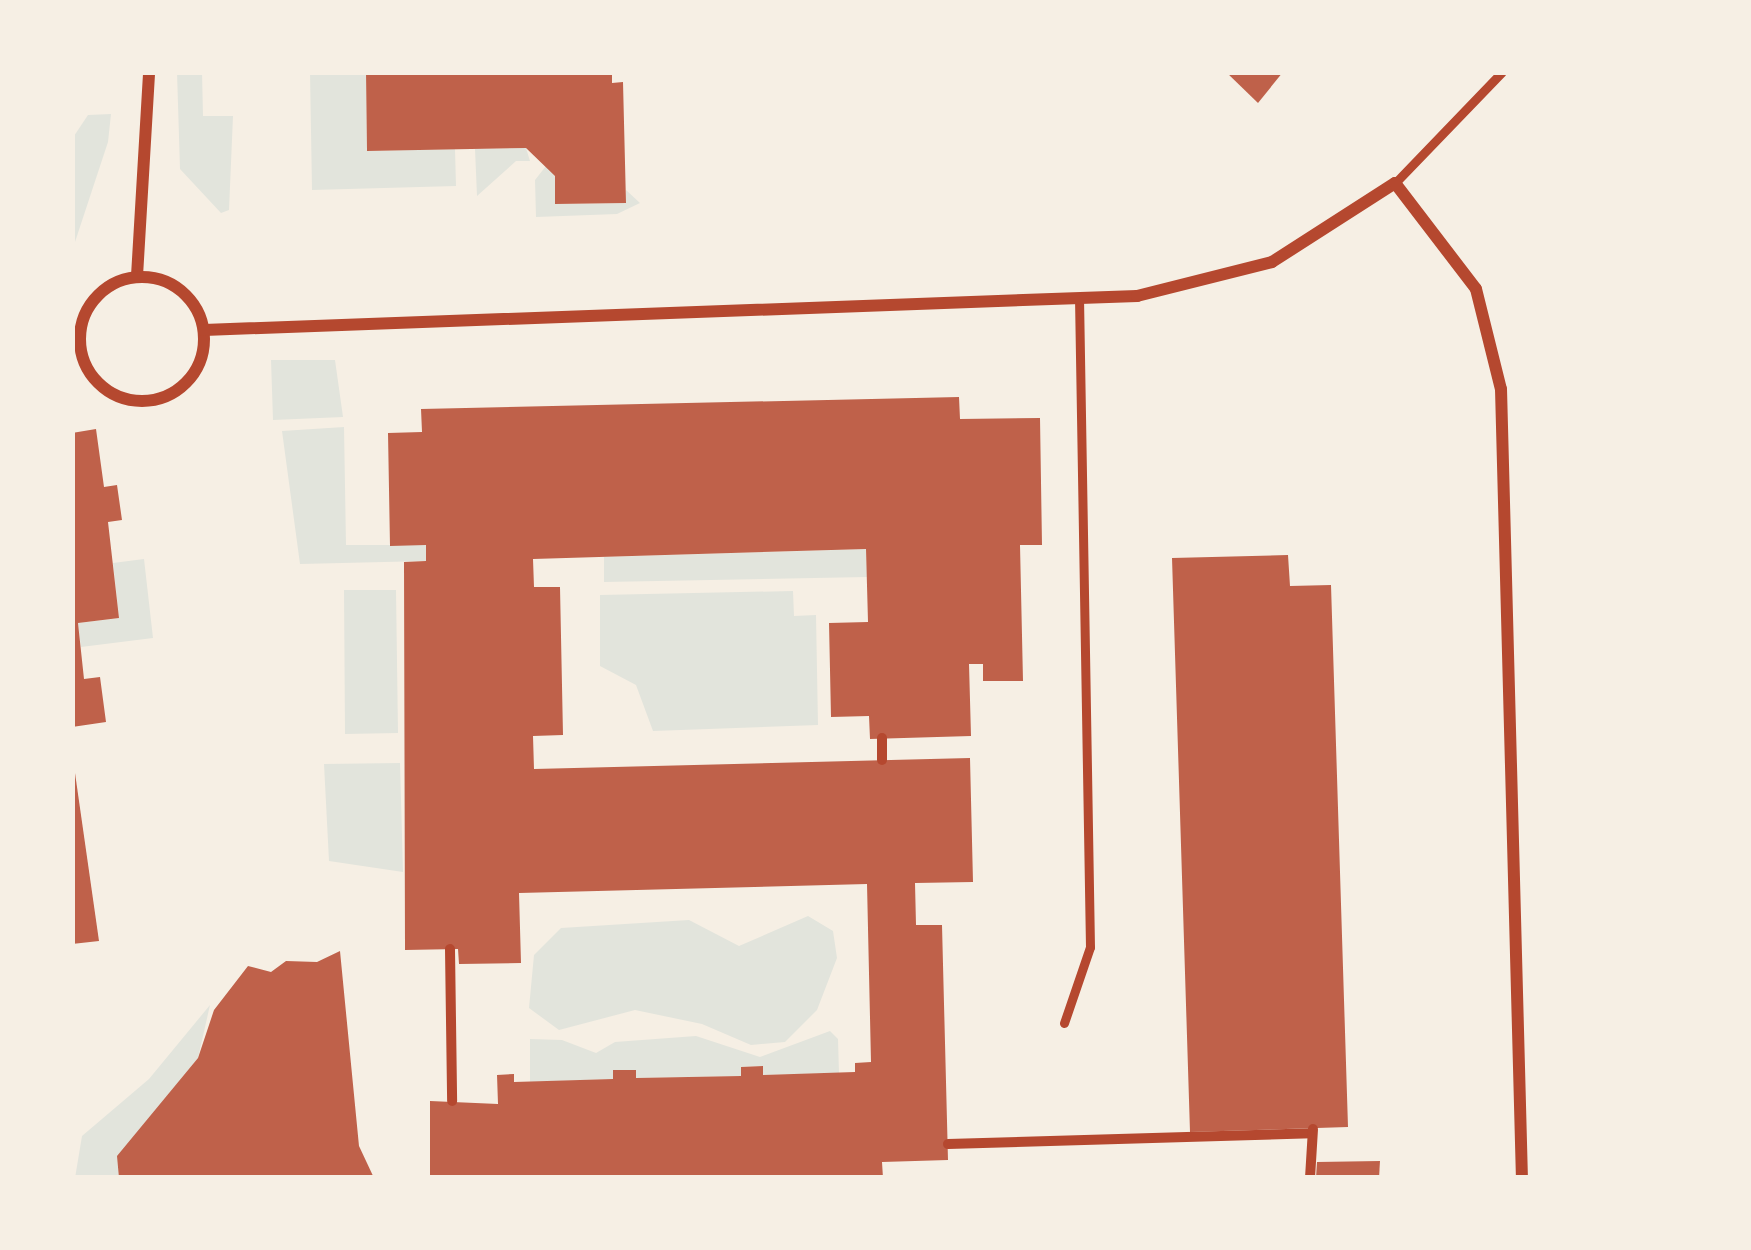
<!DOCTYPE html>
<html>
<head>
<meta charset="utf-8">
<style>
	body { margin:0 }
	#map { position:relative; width:1751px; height:1250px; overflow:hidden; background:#f6efe4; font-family:Figtree,sans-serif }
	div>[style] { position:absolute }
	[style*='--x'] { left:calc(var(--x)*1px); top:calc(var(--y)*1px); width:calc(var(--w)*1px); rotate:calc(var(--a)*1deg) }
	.green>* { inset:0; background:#e2e4dc }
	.building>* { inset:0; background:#bf614a }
	.service>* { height:9px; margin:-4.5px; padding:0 4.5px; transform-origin:4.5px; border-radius:4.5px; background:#b5482f }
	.pedestrian>* { height:10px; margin:-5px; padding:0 5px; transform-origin:5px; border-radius:5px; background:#b5482f }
	.minor>* { height:12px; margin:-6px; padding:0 6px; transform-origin:6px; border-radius:6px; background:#b5482f }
	.minor>.ring { margin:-6px; padding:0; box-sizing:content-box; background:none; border:12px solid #b5482f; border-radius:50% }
	span { translate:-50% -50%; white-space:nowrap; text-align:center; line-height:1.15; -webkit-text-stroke:10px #f6efe4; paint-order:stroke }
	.frame { position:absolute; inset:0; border:75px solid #f6efe4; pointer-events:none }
</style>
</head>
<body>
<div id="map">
	<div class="green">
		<i style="clip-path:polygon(177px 72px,202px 72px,203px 116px,233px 116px,229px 210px,221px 213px,180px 169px)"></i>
		<i style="clip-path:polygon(310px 72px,366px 72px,367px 151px,455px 149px,456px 186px,312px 190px)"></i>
		<i style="clip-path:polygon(111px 114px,108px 142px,72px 251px,72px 139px,88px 115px)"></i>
		<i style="clip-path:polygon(526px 148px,530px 161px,516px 161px,477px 196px,475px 149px)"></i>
		<i style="clip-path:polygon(546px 166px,555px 176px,556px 204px,625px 203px,626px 190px,640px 203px,617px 214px,536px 217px,535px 180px)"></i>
		<i style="clip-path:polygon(271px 360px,335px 360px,343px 417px,273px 420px)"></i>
		<i style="clip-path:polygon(344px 427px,346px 545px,426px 545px,426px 561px,300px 564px,282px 431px)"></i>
		<i style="clip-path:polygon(866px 549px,867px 577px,604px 582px,604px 557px)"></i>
		<i style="clip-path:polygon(144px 559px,153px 638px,81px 647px,78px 623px,119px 618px,113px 563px)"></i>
		<i style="clip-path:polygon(344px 590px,396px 590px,398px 733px,345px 734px)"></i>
		<i style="clip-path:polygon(793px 591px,794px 616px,816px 615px,818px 725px,653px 731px,636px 685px,600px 666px,600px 595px)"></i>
		<i style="clip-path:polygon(400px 763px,403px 872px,329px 861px,324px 764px)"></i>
		<i style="clip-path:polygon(808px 916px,833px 931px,837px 958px,817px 1010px,785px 1042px,751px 1045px,702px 1024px,635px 1010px,559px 1030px,529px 1008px,534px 955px,561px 928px,689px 920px,739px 946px)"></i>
		<i style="clip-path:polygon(210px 1005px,198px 1058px,118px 1156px,119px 1178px,75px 1178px,82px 1136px,149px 1079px)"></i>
		<i style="clip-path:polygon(830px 1031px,838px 1039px,839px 1073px,763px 1075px,762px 1066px,741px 1067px,741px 1076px,636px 1078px,636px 1070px,613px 1070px,613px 1079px,530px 1082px,530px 1039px,562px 1040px,596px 1053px,615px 1042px,696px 1036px,760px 1057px)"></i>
	</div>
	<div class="building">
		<i style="clip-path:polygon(366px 72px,612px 72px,612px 83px,623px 82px,626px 203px,555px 204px,555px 176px,526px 148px,367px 151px)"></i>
		<i style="clip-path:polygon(1226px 72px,1283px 72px,1258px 103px)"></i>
		<i style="clip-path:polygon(959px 397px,960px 419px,1040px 418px,1042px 545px,1020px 545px,1023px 681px,983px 681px,983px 664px,969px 664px,971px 736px,870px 739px,869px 716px,831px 717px,829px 623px,868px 622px,866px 549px,533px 559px,534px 587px,560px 587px,563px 735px,533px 736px,534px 769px,970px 758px,973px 882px,915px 883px,916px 925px,942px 925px,948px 1160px,882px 1162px,883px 1178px,430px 1178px,430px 1101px,498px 1104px,497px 1075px,514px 1074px,514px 1082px,613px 1079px,613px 1070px,636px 1070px,636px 1078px,741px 1076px,741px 1067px,763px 1066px,763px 1075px,855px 1072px,855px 1063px,871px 1062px,867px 884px,519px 893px,521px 963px,459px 964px,458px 949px,405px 950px,404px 562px,426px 561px,426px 545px,390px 546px,388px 433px,422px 432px,421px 409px)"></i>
		<i style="clip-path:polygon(96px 429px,104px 487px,117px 485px,122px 520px,108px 522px,119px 618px,78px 623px,84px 679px,100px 677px,106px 722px,72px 727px,72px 433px)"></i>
		<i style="clip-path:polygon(1288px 555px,1290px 586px,1331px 585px,1348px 1127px,1190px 1132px,1172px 558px)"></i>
		<i style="clip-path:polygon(72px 752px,99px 941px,72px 944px)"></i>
		<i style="clip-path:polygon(340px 951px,359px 1146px,374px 1178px,119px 1178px,117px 1156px,198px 1058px,214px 1010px,248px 966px,271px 972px,286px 961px,317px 962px)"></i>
		<i style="clip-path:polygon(1380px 1161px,1379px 1178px,1316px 1178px,1317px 1162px)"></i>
	</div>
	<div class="service">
		<i style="--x:1395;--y:183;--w:154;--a:-46.1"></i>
		<i style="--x:1064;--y:1023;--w:80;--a:-71.1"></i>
		<i style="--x:1090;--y:947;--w:649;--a:-90.97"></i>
	</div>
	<div class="pedestrian">
		<i style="--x:882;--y:738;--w:22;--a:90"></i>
		<i style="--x:450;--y:949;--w:152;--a:89.2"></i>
		<i style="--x:948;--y:1144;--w:364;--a:-1.7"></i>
		<i style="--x:1310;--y:1178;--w:49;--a:-86.5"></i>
	</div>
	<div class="minor">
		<i style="--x:137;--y:276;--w:204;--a:-86.6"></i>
		<i class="ring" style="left:80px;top:277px;width:112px;height:112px"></i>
		<i style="--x:204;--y:330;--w:934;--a:-2.09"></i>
		<i style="--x:1137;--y:296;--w:139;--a:-14.1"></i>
		<i style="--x:1272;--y:262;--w:146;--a:-32.7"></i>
		<i style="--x:1395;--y:183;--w:133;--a:52.6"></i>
		<i style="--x:1476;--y:289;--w:103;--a:76"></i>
		<i style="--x:1501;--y:389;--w:789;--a:88.48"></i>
	</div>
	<div class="frame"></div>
</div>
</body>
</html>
